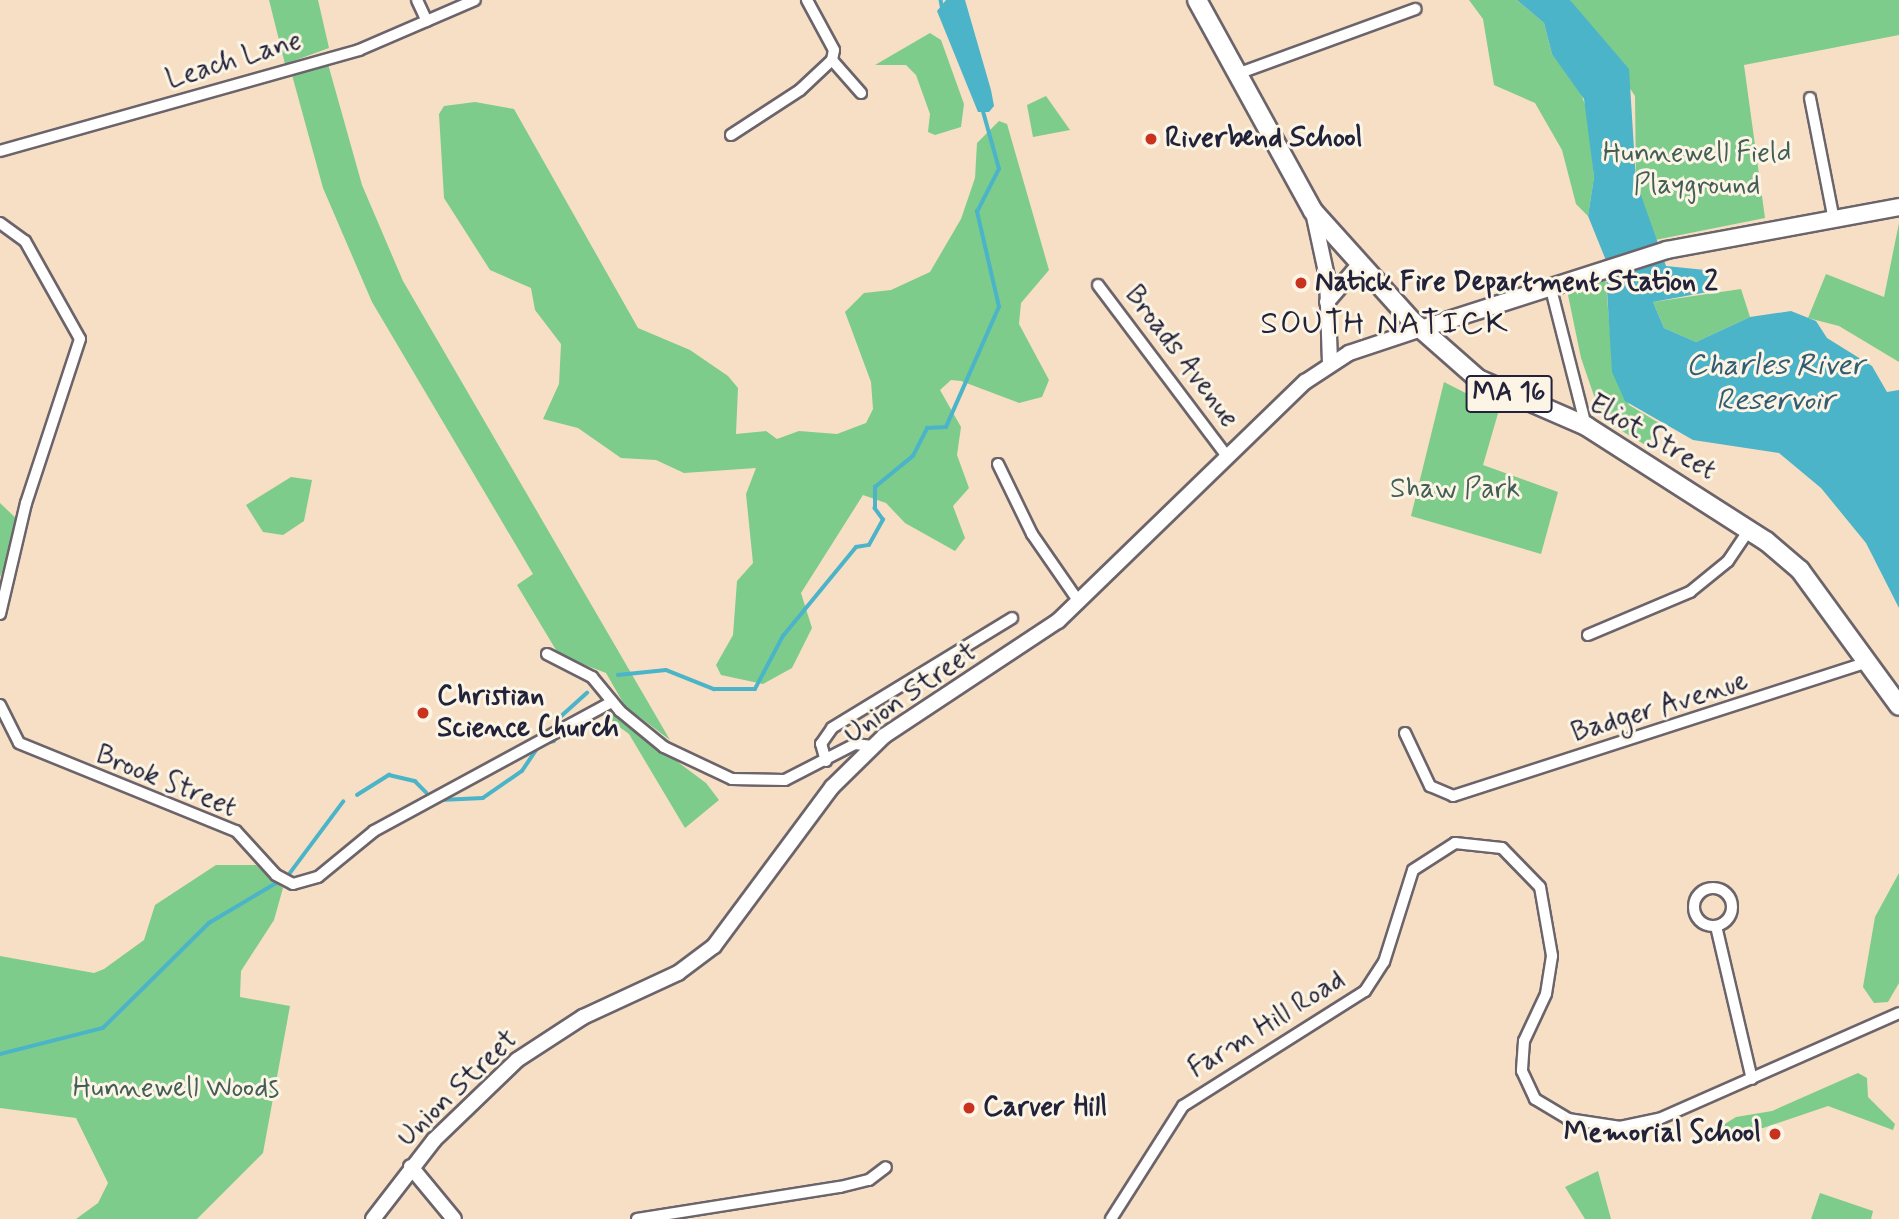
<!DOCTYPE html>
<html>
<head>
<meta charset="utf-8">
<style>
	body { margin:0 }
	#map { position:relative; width:1899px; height:1219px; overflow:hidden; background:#f6dfc4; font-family:Mynerve,sans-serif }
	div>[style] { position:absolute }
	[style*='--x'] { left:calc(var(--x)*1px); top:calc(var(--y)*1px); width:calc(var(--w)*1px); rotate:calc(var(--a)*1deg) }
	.green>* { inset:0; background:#7dcc8b }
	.water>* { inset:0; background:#4bb4c9 }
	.stream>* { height:3.5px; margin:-1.75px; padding:0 1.75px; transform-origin:1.75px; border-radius:1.75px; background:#4bb4c9 }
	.roads { filter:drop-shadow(2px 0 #6c646b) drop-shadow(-2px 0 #6c646b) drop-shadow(0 2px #6c646b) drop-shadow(0 -2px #6c646b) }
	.minor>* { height:10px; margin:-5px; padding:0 5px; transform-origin:5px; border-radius:5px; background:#fff }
	.minor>.ring { margin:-5px; padding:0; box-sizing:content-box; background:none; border:10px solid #fff; border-radius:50% }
	.tertiary>* { height:14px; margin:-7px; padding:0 7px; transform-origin:7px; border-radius:7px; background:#fff }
	.secondary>* { height:16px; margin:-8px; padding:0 8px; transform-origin:8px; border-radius:8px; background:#fff }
	.primary>* { height:18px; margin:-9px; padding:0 9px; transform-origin:9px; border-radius:9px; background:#fff }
	.dots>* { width:19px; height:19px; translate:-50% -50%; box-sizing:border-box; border:4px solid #fcf5e5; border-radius:50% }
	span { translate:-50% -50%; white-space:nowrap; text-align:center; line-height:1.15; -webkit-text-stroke:6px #fcf5e5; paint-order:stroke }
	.shield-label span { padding:2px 5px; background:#fcf5e5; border:2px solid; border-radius:5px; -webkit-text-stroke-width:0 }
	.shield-label { font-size:26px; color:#22223b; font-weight:700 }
	.street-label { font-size:28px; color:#22223b }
	.poi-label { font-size:28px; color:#22223b; font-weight:700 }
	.left { translate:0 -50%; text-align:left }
	.right { translate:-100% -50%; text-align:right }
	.park-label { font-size:28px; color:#425e57 }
	.water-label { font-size:30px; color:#325c74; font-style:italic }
	.quarter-label { font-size:32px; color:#22223b; letter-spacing:2px }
</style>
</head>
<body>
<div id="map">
	<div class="green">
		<i style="clip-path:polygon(269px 0,318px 0,329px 48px,285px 64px)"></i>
		<i style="clip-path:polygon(1469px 0,1517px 0,1544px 23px,1552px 54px,1576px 80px,1587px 110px,1594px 177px,1588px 216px,1576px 204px,1562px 150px,1535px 103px,1494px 85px,1483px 19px)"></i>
		<i style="clip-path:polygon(1570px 0,1899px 0,1899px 35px,1744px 65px,1765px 218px,1655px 240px,1636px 181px,1635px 96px)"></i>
		<i style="clip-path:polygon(930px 33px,941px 40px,964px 104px,961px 127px,935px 135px,928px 132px,930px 114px,916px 75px,906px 65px,875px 65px)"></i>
		<i style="clip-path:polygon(328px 64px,362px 185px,403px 281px,670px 740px,625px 706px,606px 673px,559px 655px,517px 585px,533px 574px,372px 302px,323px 188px,292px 75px)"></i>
		<i style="clip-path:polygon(1046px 96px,1070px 130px,1033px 137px,1027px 105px)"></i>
		<i style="clip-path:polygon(475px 102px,514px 109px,638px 328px,690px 350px,728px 376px,738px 388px,736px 434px,766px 431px,777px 439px,799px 431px,837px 434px,866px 423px,873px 409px,871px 382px,845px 312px,864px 293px,891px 290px,930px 272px,961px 219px,975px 178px,977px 143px,999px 121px,1007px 124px,1049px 270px,1021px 303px,1019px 324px,1049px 380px,1042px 397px,1019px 403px,961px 381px,951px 380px,940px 390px,961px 427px,957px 455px,969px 488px,953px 506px,965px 538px,955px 551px,905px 523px,886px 503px,863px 495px,801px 593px,812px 628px,792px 668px,763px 684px,721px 675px,716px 665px,733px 635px,737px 581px,753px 563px,746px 494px,756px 468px,684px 473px,656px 460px,621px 458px,578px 428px,543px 419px,559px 384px,561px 344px,535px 310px,531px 288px,490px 270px,444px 198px,439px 114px,444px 106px)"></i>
		<i style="clip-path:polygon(1899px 223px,1899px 362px,1839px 326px,1808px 318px,1826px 274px,1884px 297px)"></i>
		<i style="clip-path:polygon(1605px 274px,1613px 366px,1629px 405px,1659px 423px,1647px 446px,1602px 419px,1581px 358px,1568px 295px,1573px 286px)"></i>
		<i style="clip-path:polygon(1741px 289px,1750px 317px,1696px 342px,1664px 328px,1653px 302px)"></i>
		<i style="clip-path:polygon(1444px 382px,1499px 410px,1483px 465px,1558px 492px,1541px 554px,1411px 516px)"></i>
		<i style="clip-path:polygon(291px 477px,312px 480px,304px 521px,283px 535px,263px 532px,246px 505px)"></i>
		<i style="clip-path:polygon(0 503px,23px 525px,0 577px)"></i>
		<i style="clip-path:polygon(608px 710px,706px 783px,719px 800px,685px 828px,629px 734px,602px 714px)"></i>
		<i style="clip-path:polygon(216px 865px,256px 865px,283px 888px,274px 920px,241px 971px,240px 997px,290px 1006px,263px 1153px,197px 1219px,76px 1219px,98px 1203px,108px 1183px,76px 1118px,0 1108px,0 956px,94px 973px,104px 969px,144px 940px,155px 905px)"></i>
		<i style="clip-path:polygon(1899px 873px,1899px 983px,1888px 1002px,1874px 1003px,1863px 987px,1875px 917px)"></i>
		<i style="clip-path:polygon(1858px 1073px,1867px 1078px,1868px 1097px,1895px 1124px,1893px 1130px,1828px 1106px,1763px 1128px,1702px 1138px,1736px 1117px,1772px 1111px)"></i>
		<i style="clip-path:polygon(1598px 1171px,1611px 1219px,1585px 1219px,1565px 1187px)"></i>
		<i style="clip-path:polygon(1820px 1193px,1873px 1211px,1871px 1219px,1811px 1219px)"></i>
	</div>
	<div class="water">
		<i style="clip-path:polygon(946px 0,965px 0,991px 90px,994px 106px,989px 112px,978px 112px,937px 11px)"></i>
		<i style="clip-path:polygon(1517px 0,1570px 0,1629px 69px,1636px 181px,1666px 266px,1715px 271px,1713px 291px,1653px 302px,1664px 328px,1696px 342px,1750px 317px,1791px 311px,1816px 321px,1827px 338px,1872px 366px,1887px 392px,1899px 390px,1899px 608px,1866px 543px,1821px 488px,1779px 453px,1693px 440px,1625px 401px,1612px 372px,1605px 258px,1588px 216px,1594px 177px,1584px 99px,1552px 54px,1544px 23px)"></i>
	</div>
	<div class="stream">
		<i style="--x:941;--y:0;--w:10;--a:79"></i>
		<i style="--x:945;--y:18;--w:51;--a:69.4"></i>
		<i style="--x:618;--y:675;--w:48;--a:-5.9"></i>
		<i style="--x:666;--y:670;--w:52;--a:21.6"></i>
		<i style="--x:714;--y:689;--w:41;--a:0"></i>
		<i style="--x:755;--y:689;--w:60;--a:-62.2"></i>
		<i style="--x:783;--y:636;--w:115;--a:-50.6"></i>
		<i style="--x:856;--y:547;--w:13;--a:-9"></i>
		<i style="--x:869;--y:545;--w:29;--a:-61"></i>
		<i style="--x:883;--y:520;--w:14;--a:-126"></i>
		<i style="--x:875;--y:509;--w:22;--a:-90"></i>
		<i style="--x:875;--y:487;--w:49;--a:-39.2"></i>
		<i style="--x:913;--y:456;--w:31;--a:-63"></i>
		<i style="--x:927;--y:428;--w:19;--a:-3"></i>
		<i style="--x:946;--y:427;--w:131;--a:-66.2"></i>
		<i style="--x:999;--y:307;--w:98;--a:-103"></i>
		<i style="--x:977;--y:212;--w:48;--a:-62.9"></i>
		<i style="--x:999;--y:169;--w:63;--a:-105.6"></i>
		<i style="--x:558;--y:719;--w:39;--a:-42"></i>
		<i style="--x:546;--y:743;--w:8;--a:-14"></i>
		<i style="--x:357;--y:795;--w:38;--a:-32"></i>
		<i style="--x:389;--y:775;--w:27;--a:13"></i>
		<i style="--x:415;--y:781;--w:16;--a:45"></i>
		<i style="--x:440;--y:800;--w:43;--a:-2.7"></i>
		<i style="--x:483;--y:798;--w:47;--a:-34.7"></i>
		<i style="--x:522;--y:771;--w:30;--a:-56"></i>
		<i style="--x:290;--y:873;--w:89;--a:-53.3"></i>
		<i style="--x:0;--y:1054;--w:106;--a:-14.2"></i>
		<i style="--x:103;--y:1028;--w:149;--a:-44.7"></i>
		<i style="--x:209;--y:923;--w:80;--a:-30.7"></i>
	</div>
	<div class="roads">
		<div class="minor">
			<i style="--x:417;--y:0;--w:23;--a:65"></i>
			<i style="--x:832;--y:60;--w:44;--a:48.7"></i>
			<i style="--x:1237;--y:74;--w:190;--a:-20"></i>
			<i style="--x:1810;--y:98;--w:124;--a:78.9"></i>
			<i style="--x:731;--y:135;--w:82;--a:-33.1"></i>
			<i style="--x:800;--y:90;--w:44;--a:-43.2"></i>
			<i style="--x:832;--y:60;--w:10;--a:-79"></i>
			<i style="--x:834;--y:50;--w:57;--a:-118.4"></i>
			<i style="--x:0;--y:151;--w:373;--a:-15.7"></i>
			<i style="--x:359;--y:50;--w:126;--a:-23.3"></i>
			<i style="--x:0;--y:223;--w:31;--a:36"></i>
			<i style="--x:25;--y:241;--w:112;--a:60.7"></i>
			<i style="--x:80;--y:339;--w:173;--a:108.2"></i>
			<i style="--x:26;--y:503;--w:114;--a:103.2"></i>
			<i style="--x:1098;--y:285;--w:214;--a:53"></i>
			<i style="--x:1550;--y:285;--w:146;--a:75.7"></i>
			<i style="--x:998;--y:464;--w:78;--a:64.1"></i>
			<i style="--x:1032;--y:534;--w:83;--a:55.3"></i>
			<i style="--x:1588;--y:635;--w:111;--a:-22.9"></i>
			<i style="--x:1690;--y:592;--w:49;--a:-39.2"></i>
			<i style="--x:1728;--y:561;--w:40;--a:-56"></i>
			<i style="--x:547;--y:654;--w:51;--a:27.1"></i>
			<i style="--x:592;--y:677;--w:44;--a:50.5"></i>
			<i style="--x:620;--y:711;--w:57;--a:39.3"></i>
			<i style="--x:664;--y:747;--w:75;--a:25.2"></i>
			<i style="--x:732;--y:779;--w:53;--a:1.1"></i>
			<i style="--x:785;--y:780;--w:79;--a:-27.2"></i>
			<i style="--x:855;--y:744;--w:17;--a:7"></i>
			<i style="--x:0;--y:705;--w:42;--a:63.4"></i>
			<i style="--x:19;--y:743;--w:234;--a:22.1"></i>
			<i style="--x:236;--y:831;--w:59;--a:47.7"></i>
			<i style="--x:276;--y:875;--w:19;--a:28"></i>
			<i style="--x:293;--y:884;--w:26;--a:-16"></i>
			<i style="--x:318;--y:877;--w:72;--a:-39.4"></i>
			<i style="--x:374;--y:831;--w:271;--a:-28.5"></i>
			<i style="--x:1405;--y:733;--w:59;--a:64.7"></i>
			<i style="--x:1430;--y:786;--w:25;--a:23"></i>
			<i style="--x:1453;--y:796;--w:436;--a:-17.9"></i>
			<i style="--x:826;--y:761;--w:18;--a:-106"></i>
			<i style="--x:821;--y:744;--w:19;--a:-55"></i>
			<i style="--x:832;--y:728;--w:211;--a:-31.4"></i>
			<i class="ring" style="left:1694px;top:888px;width:28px;height:28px"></i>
			<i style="--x:1716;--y:926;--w:157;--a:76.8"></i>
			<i style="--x:637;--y:1219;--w:206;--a:-9"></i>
			<i style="--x:840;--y:1187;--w:30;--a:-14"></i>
			<i style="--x:869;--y:1180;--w:21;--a:-37"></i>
			<i style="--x:1111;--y:1219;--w:134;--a:-57.5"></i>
			<i style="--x:1183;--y:1106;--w:215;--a:-32.3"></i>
			<i style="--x:1365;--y:991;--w:35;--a:-57"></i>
			<i style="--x:1384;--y:962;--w:96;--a:-72.5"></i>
			<i style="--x:1413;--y:870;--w:50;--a:-32.7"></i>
			<i style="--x:1455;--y:843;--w:47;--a:6.1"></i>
			<i style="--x:1502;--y:848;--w:54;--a:45.7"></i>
			<i style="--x:1540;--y:887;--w:70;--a:80.1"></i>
			<i style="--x:1552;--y:956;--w:38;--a:99"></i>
			<i style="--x:1546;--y:994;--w:52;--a:115.1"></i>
			<i style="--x:1524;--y:1041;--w:30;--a:94"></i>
			<i style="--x:1522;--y:1071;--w:31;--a:65"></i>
			<i style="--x:1535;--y:1099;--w:39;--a:31"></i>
			<i style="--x:1568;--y:1119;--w:53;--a:8.7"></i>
			<i style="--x:1620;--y:1127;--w:40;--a:-12"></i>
			<i style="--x:1659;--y:1119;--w:262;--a:-23.8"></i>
		</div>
		<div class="tertiary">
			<i style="--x:1313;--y:212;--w:66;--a:77.8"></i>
			<i style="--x:1327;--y:277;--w:86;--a:88"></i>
			<i style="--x:1327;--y:302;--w:48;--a:-49.3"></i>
			<i style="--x:411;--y:1167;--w:67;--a:50.4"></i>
			<i style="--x:373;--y:1219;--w:100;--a:-52.3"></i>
			<i style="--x:434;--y:1140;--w:115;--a:-43.9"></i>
			<i style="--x:517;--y:1060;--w:79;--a:-33.1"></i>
			<i style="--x:583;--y:1017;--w:105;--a:-24.9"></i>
			<i style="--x:678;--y:973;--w:45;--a:-36.9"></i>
			<i style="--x:714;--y:946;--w:198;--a:-53.4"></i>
			<i style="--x:832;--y:787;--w:73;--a:-44.4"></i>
			<i style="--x:884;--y:736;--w:209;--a:-33.5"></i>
			<i style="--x:1058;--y:621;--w:344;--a:-44.1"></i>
			<i style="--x:1305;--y:382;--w:53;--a:-33.4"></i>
			<i style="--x:1349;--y:353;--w:76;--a:-18.4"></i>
		</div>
		<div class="secondary">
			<i style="--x:1421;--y:329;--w:258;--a:-17.8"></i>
			<i style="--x:1667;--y:250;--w:236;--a:-10.5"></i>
		</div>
		<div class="primary">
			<i style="--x:1197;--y:0;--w:241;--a:61.2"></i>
			<i style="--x:1313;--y:211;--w:147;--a:48"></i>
			<i style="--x:1411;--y:320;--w:89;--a:41.4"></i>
			<i style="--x:1478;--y:379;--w:118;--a:23.5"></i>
			<i style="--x:1586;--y:426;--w:214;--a:32.6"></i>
			<i style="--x:1766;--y:541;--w:45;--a:40.5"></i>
			<i style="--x:1800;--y:570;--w:168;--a:53.9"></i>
		</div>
	</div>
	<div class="dots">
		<i style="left:1151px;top:139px;background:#c8321e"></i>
		<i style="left:1301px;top:283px;background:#c8321e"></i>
		<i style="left:423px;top:713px;background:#c8321e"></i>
		<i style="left:969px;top:1108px;background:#c8321e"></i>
		<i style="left:1775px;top:1134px;background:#c8321e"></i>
	</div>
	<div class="shield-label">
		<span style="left:1509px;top:394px">MA 16</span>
	</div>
	<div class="street-label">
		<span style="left:234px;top:61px;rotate:-17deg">Leach Lane</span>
		<span style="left:1181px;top:357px;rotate:53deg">Broads Avenue</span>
		<span style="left:1652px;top:438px;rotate:30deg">Eliot Street</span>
		<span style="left:911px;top:694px;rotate:-35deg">Union Street</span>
		<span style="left:1660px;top:708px;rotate:-17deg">Badger Avenue</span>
		<span style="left:166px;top:782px;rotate:22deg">Brook Street</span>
		<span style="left:1267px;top:1025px;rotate:-32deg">Farm Hill Road</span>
		<span style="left:458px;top:1089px;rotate:-44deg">Union Street</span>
	</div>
	<div class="poi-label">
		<span class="left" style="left:1165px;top:139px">Riverbend School</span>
		<span class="left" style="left:1315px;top:283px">Natick Fire Department Station 2</span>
		<span class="left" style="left:437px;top:713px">Christian<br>Science Church</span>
		<span class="left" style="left:983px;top:1108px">Carver Hill</span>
		<span class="right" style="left:1761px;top:1134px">Memorial School</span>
	</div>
	<div class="park-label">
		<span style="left:1697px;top:170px">Hunnewell Field<br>Playground</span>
		<span style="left:1455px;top:490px">Shaw Park</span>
		<span style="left:176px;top:1089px">Hunnewell Woods</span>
	</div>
	<div class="water-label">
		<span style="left:1775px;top:383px">Charles River<br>Reservoir</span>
	</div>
	<div class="quarter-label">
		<span style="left:1385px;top:324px">SOUTH NATICK</span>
	</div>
</div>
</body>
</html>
